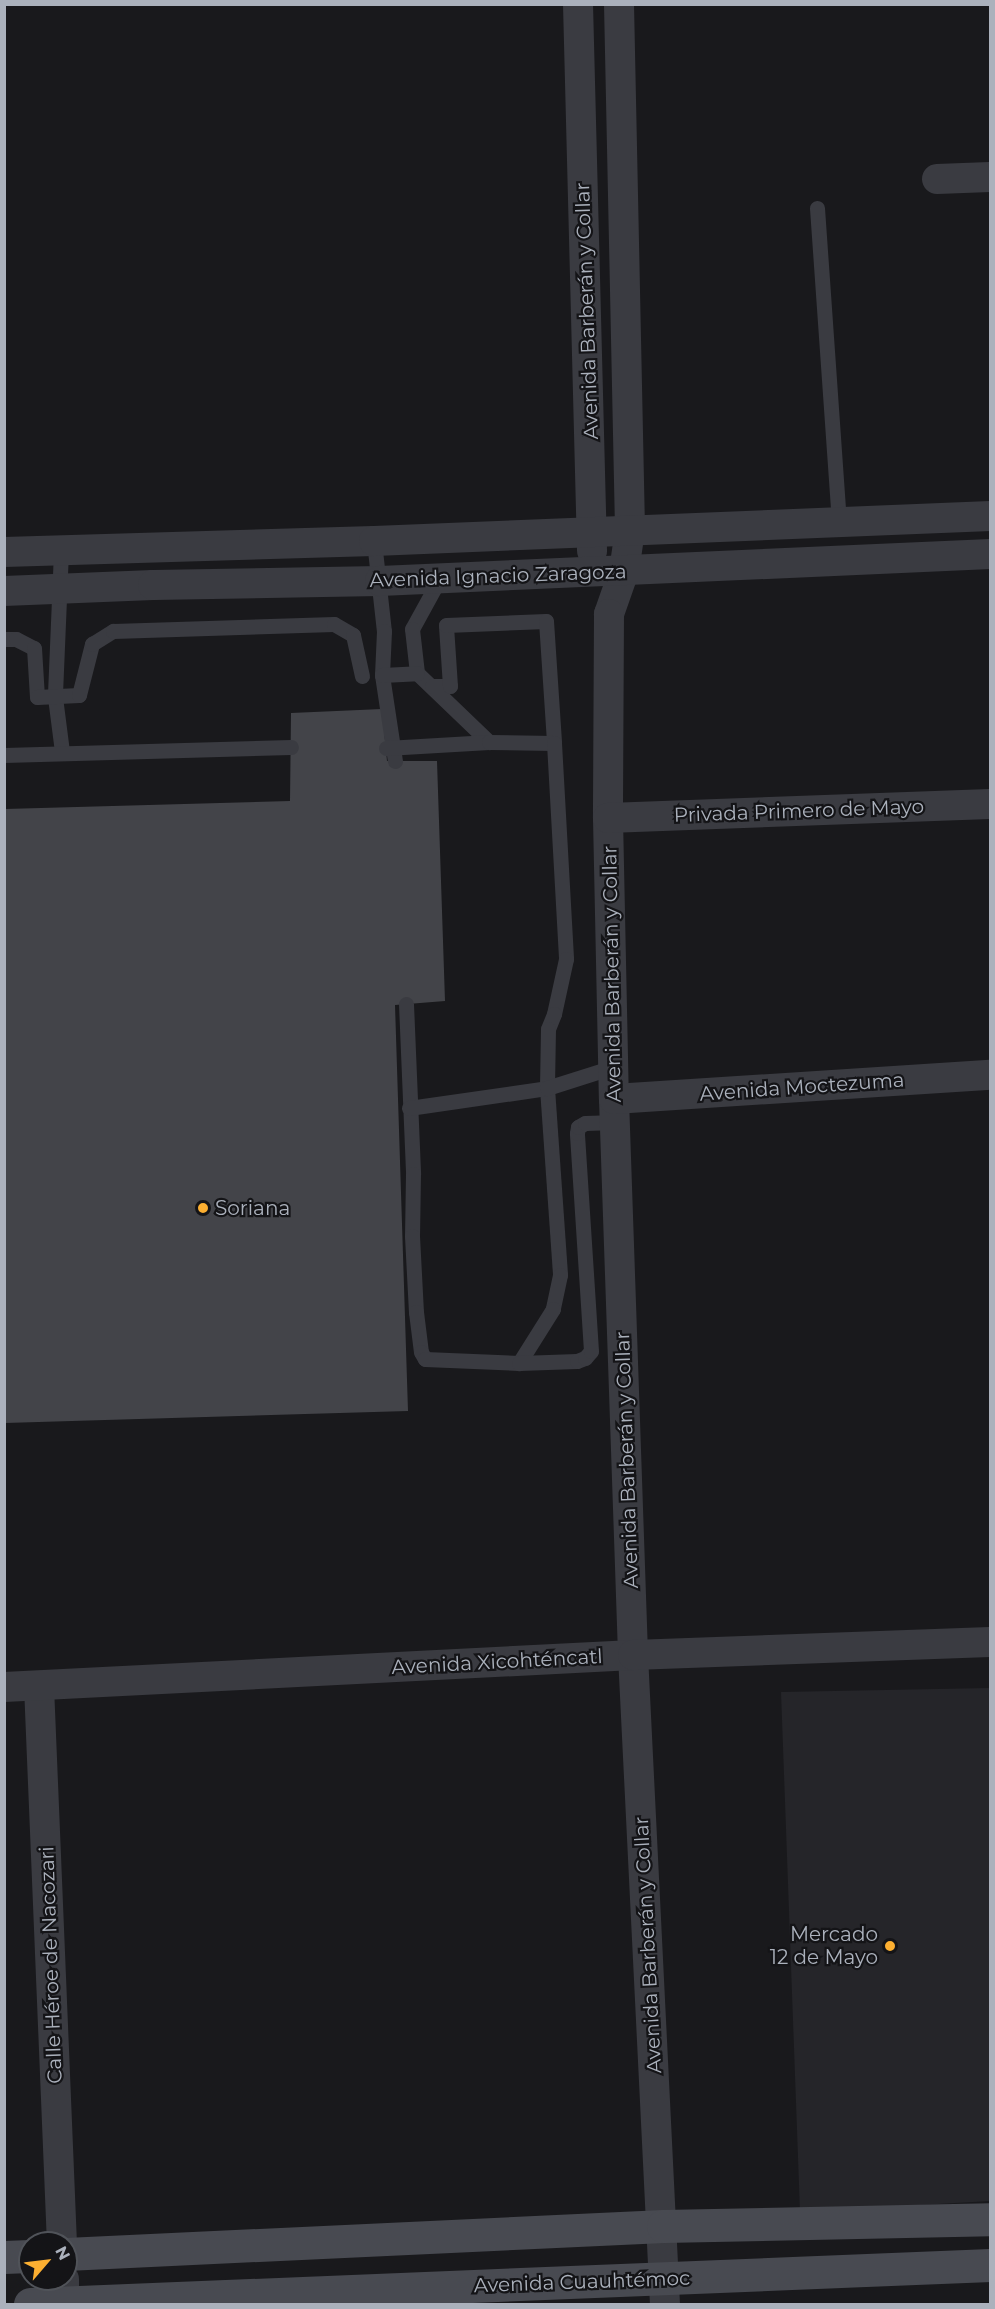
<!DOCTYPE html>
<html>
<head>
<meta charset="utf-8">
<style>
	body { margin:0 }
	#map { position:relative; width:995px; height:2309px; overflow:hidden; background:#19191c; font-family:Montserrat,sans-serif }
	div>[style] { position:absolute }
	[style*='--x'] { left:calc(var(--x)*1px); top:calc(var(--y)*1px); width:calc(var(--w)*1px); rotate:calc(var(--a)*1deg) }
	.built>* { inset:0; background:#252529 }
	.building>* { inset:0; background:#434449 }
	.service>* { height:15px; margin:-7.5px; padding:0 7.5px; transform-origin:7.5px; border-radius:7.5px; background:#3a3b41 }
	.minor>* { height:30px; margin:-15px; padding:0 15px; transform-origin:15px; border-radius:15px; background:#3a3b41 }
	.secondary>* { height:33px; margin:-16.5px; padding:0 16.5px; transform-origin:16.5px; border-radius:16.5px; background:#484a51 }
	.dots>* { width:16px; height:16px; translate:-50% -50%; box-sizing:border-box; border:3px solid #141417; border-radius:50% }
	span { translate:-50% -50%; white-space:nowrap; text-align:center; line-height:1.15; -webkit-text-stroke:4.5px #141417; paint-order:stroke }
	.street-label { font-size:20px; color:#abb1bc }
	.poi-label { font-size:20px; color:#abb1bc }
	.left { translate:0 -50%; text-align:left }
	.right { translate:-100% -50%; text-align:right }
	.frame { position:absolute; inset:0; border:6px solid #abb1bc; pointer-events:none }
	.north { position:absolute; left:18px; top:2231px; width:60px; height:60px; box-sizing:border-box; background:#141417; border:2px solid #505359; border-radius:50%; rotate:62deg; font-size:16px; font-weight:700; line-height:24px; text-align:center; color:#abb1bc }
	.north::after { content:''; display:block; margin:auto; width:21px; height:27px; background:#fcaf31; clip-path:polygon(50% 0,100% 100%,50% 72%,0 100%) }
</style>
</head>
<body>
<div id="map">
	<div class="built">
		<i style="clip-path:polygon(990px 1688px,990px 2201px,800px 2212px,781px 1692px)"></i>
	</div>
	<div class="building">
		<i style="clip-path:polygon(382px 709px,387px 761px,437px 761px,445px 1001px,395px 1005px,408px 1411px,5px 1423px,5px 809px,290px 801px,291px 713px)"></i>
	</div>
	<div class="service">
		<i style="--x:817;--y:208;--w:315;--a:86"></i>
		<i style="--x:374;--y:541;--w:91;--a:83.7"></i>
		<i style="--x:384;--y:631;--w:44;--a:92.6"></i>
		<i style="--x:382;--y:675;--w:87;--a:81.4"></i>
		<i style="--x:61;--y:551;--w:146;--a:92.4"></i>
		<i style="--x:55;--y:697;--w:55;--a:82.7"></i>
		<i style="--x:440;--y:578;--w:58;--a:118.8"></i>
		<i style="--x:412;--y:629;--w:44;--a:83.5"></i>
		<i style="--x:417;--y:673;--w:100;--a:43.8"></i>
		<i style="--x:4;--y:639;--w:12;--a:0"></i>
		<i style="--x:16;--y:639;--w:20;--a:27"></i>
		<i style="--x:34;--y:648;--w:49;--a:86.5"></i>
		<i style="--x:37;--y:697;--w:42;--a:-2.7"></i>
		<i style="--x:79;--y:695;--w:53;--a:-75.7"></i>
		<i style="--x:92;--y:644;--w:25;--a:-32"></i>
		<i style="--x:113;--y:631;--w:221;--a:-1.8"></i>
		<i style="--x:334;--y:624;--w:22;--a:30"></i>
		<i style="--x:353;--y:635;--w:42;--a:77.6"></i>
		<i style="--x:382;--y:675;--w:35;--a:-3"></i>
		<i style="--x:432;--y:686;--w:18;--a:0"></i>
		<i style="--x:450;--y:686;--w:61;--a:-93.8"></i>
		<i style="--x:446;--y:625;--w:100;--a:-2.3"></i>
		<i style="--x:546;--y:621;--w:122;--a:86.2"></i>
		<i style="--x:386;--y:748;--w:103;--a:-3.3"></i>
		<i style="--x:489;--y:742;--w:65;--a:0.9"></i>
		<i style="--x:554;--y:743;--w:216;--a:86.8"></i>
		<i style="--x:566;--y:959;--w:56;--a:102.3"></i>
		<i style="--x:554;--y:1014;--w:16;--a:112"></i>
		<i style="--x:548;--y:1029;--w:59;--a:91"></i>
		<i style="--x:547;--y:1088;--w:187;--a:86"></i>
		<i style="--x:560;--y:1275;--w:35;--a:102"></i>
		<i style="--x:553;--y:1309;--w:64;--a:122.2"></i>
		<i style="--x:4;--y:755;--w:287;--a:-1.6"></i>
		<i style="--x:406;--y:1004;--w:170;--a:87.6"></i>
		<i style="--x:413;--y:1174;--w:62;--a:90.9"></i>
		<i style="--x:412;--y:1236;--w:76;--a:87"></i>
		<i style="--x:416;--y:1312;--w:40;--a:82.9"></i>
		<i style="--x:421;--y:1352;--w:8;--a:60"></i>
		<i style="--x:425;--y:1359;--w:94;--a:2.4"></i>
		<i style="--x:519;--y:1363;--w:58;--a:-2"></i>
		<i style="--x:577;--y:1361;--w:9;--a:-21"></i>
		<i style="--x:585;--y:1358;--w:9;--a:-49"></i>
		<i style="--x:591;--y:1351;--w:218;--a:-93.7"></i>
		<i style="--x:577;--y:1133;--w:6;--a:-81"></i>
		<i style="--x:578;--y:1127;--w:8;--a:-30"></i>
		<i style="--x:585;--y:1123;--w:31;--a:-2"></i>
		<i style="--x:409;--y:1108;--w:139;--a:-8.2"></i>
		<i style="--x:547;--y:1088;--w:69;--a:-17.7"></i>
	</div>
	<div class="minor">
		<i style="--x:578;--y:4;--w:547;--a:88.53"></i>
		<i style="--x:619;--y:4;--w:526;--a:88.8"></i>
		<i style="--x:630;--y:530;--w:41;--a:98.3"></i>
		<i style="--x:624;--y:571;--w:46;--a:109.2"></i>
		<i style="--x:609;--y:614;--w:204;--a:90.3"></i>
		<i style="--x:608;--y:818;--w:281;--a:88.8"></i>
		<i style="--x:614;--y:1099;--w:556;--a:88.04"></i>
		<i style="--x:633;--y:1655;--w:650;--a:87.18"></i>
		<i style="--x:937;--y:179;--w:53;--a:-2.2"></i>
		<i style="--x:4;--y:552;--w:370;--a:-1.7"></i>
		<i style="--x:374;--y:541;--w:617;--a:-2.32"></i>
		<i style="--x:4;--y:591;--w:149;--a:-2.3"></i>
		<i style="--x:153;--y:585;--w:227;--a:-1"></i>
		<i style="--x:380;--y:581;--w:611;--a:-2.53"></i>
		<i style="--x:608;--y:818;--w:382;--a:-2.1"></i>
		<i style="--x:614;--y:1099;--w:377;--a:-3.7"></i>
		<i style="--x:39;--y:1686;--w:557;--a:87.64"></i>
		<i style="--x:4;--y:1687;--w:630;--a:-2.91"></i>
		<i style="--x:633;--y:1655;--w:357;--a:-2.1"></i>
		<i style="--x:64;--y:2279;--w:25;--a:90"></i>
	</div>
	<div class="secondary">
		<i style="--x:66;--y:2254;--w:598;--a:-2.69"></i>
		<i style="--x:663;--y:2226;--w:327;--a:-1.2"></i>
		<i style="--x:4;--y:2257;--w:26;--a:-2"></i>
		<i style="--x:30;--y:2304;--w:961;--a:-2.33"></i>
	</div>
	<div class="dots">
		<i style="left:203px;top:1208px;background:#fcaf31"></i>
		<i style="left:890px;top:1946px;background:#fcaf31"></i>
	</div>
	<div class="street-label">
		<span style="left:587px;top:311px;rotate:-92deg">Avenida Barberán y Collar</span>
		<span style="left:498px;top:576px;rotate:-2deg">Avenida Ignacio Zaragoza</span>
		<span style="left:799px;top:811px;rotate:-2deg">Privada Primero de Mayo</span>
		<span style="left:612px;top:974px;rotate:-91deg">Avenida Barberán y Collar</span>
		<span style="left:802px;top:1087px;rotate:-4deg">Avenida Moctezuma</span>
		<span style="left:627px;top:1460px;rotate:-92deg">Avenida Barberán y Collar</span>
		<span style="left:497px;top:1662px;rotate:-3deg">Avenida Xicohténcatl</span>
		<span style="left:648px;top:1945px;rotate:-93deg">Avenida Barberán y Collar</span>
		<span style="left:51px;top:1965px;rotate:-92deg">Calle Héroe de Nacozari</span>
		<span style="left:582px;top:2282px;rotate:-2deg">Avenida Cuauhtémoc</span>
	</div>
	<div class="poi-label">
		<span class="left" style="left:215px;top:1208px">Soriana</span>
		<span class="right" style="left:878px;top:1946px">Mercado<br>12 de Mayo</span>
	</div>
	<div class="frame"></div>
	<div class="north">N</div>
</div>
</body>
</html>
